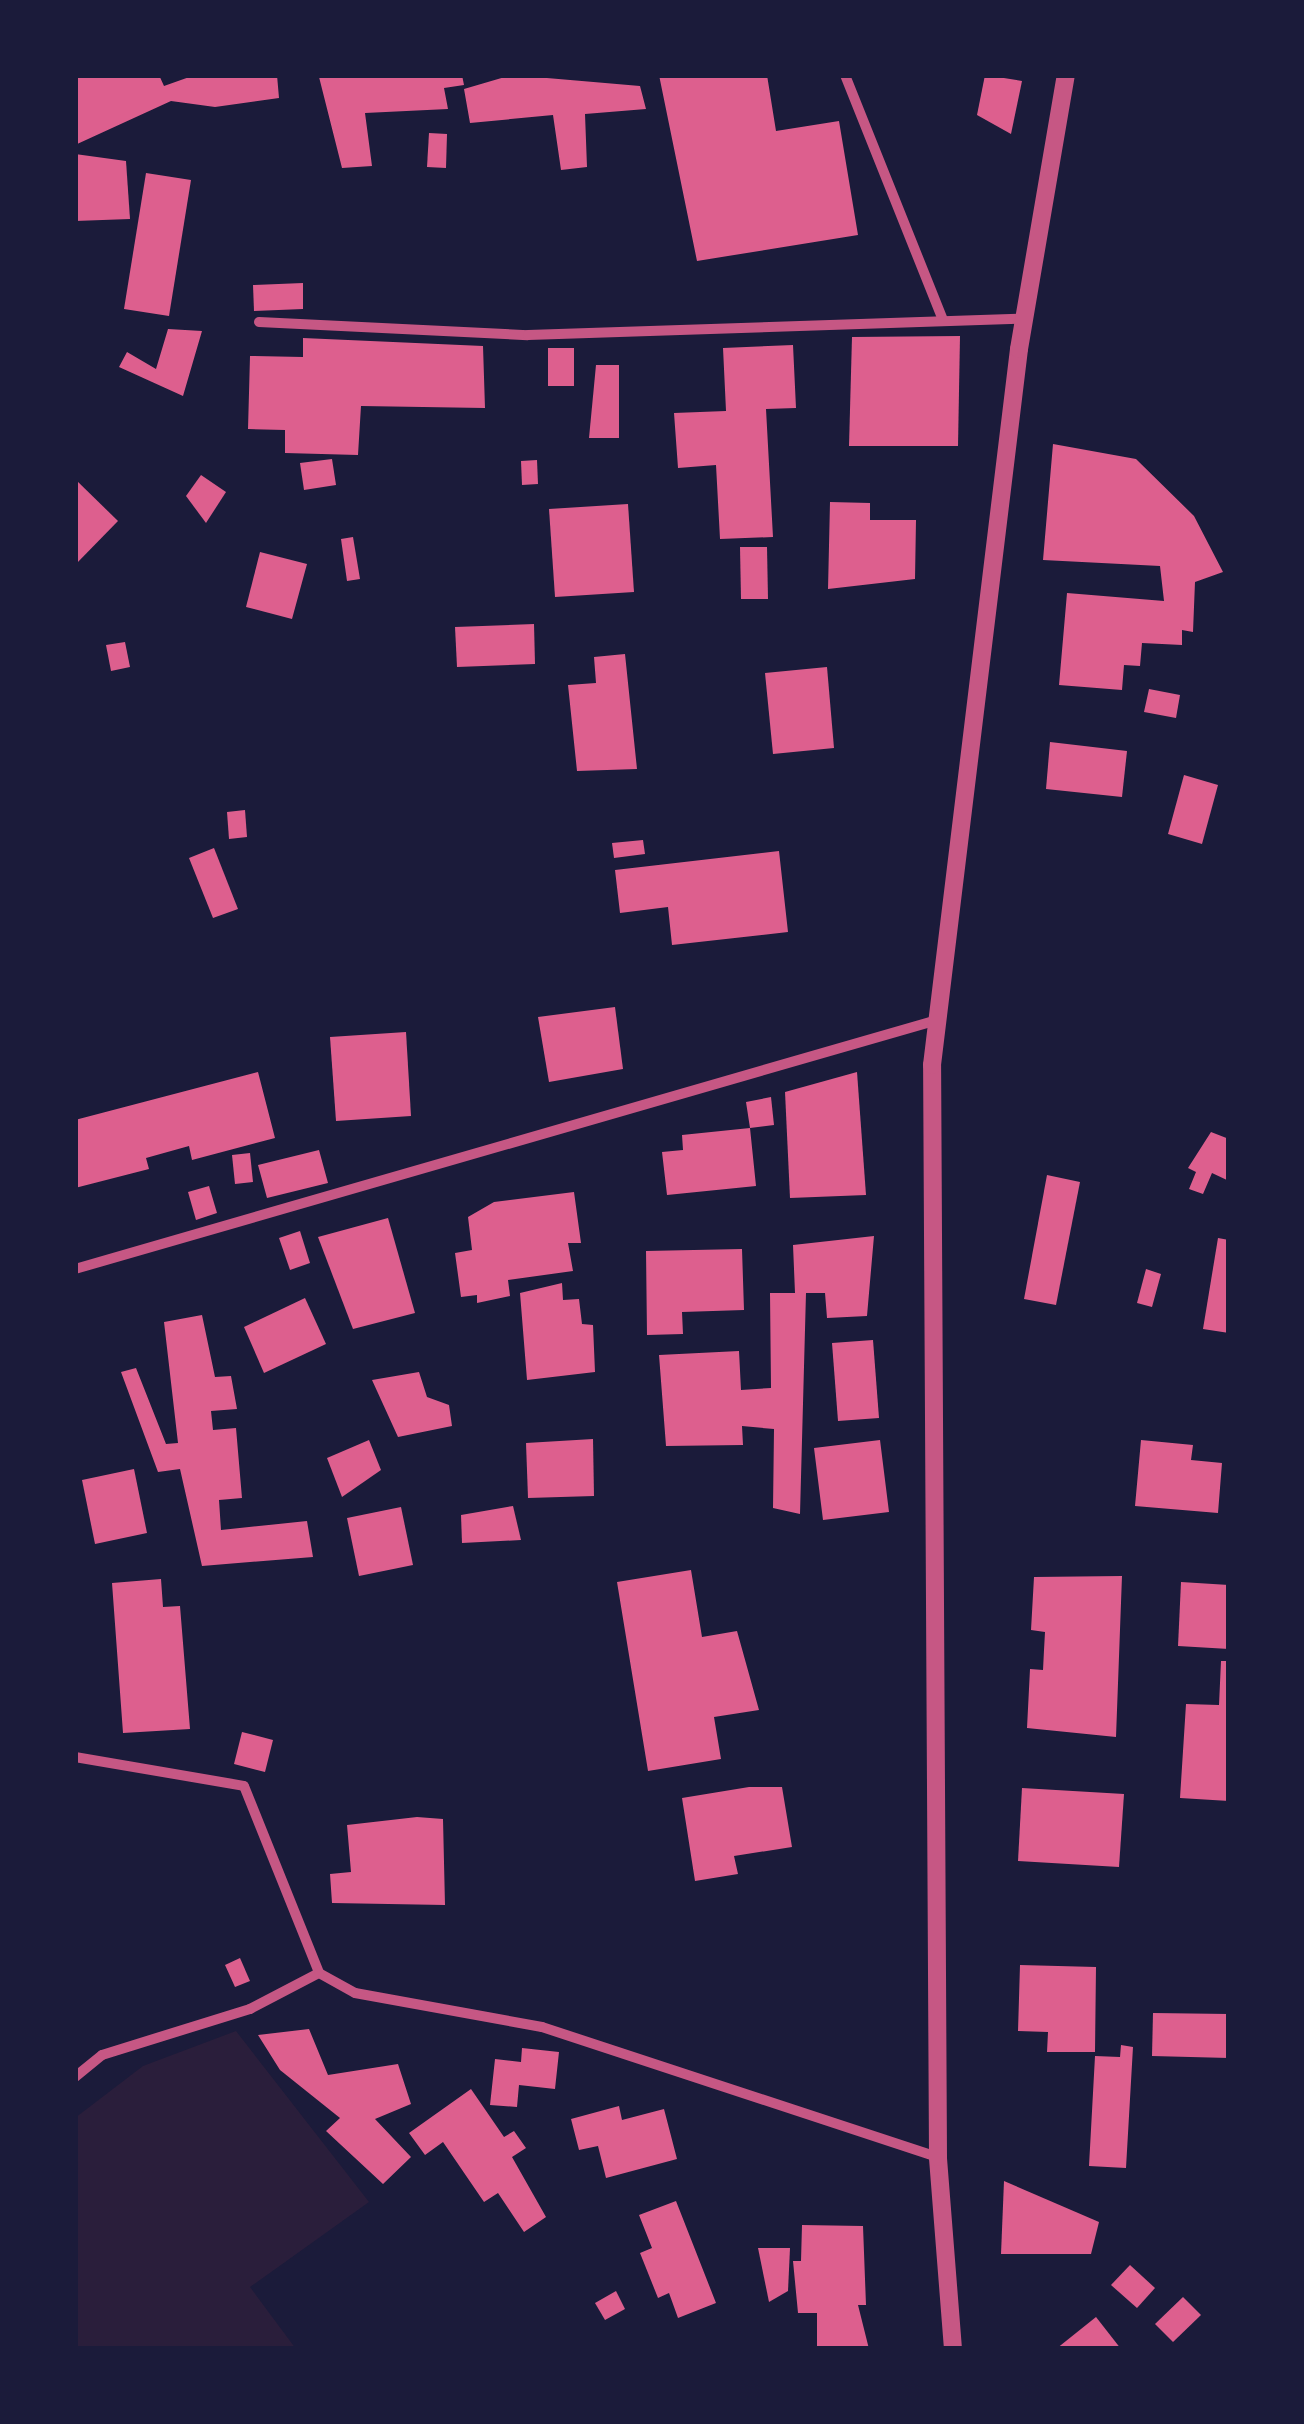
<!DOCTYPE html>
<html>
<head>
<meta charset="utf-8">
<style>
	body { margin:0 }
	#map { position:relative; width:1304px; height:2424px; overflow:hidden; background:#1b1b3a; font-family:"Noto Serif",serif }
	div>[style] { position:absolute }
	[style*='--x'] { left:calc(var(--x)*1px); top:calc(var(--y)*1px); width:calc(var(--w)*1px); rotate:calc(var(--a)*1deg) }
	.green>* { inset:0; background:#2a1e3b }
	.building>* { inset:0; background:#dd5f8e }
	.minor>* { height:10px; margin:-5px; padding:0 5px; transform-origin:5px; border-radius:5px; background:#c65784 }
	.tertiary>* { height:18px; margin:-9px; padding:0 9px; transform-origin:9px; border-radius:9px; background:#c65784 }
	span { translate:-50% -50%; white-space:nowrap; text-align:center; line-height:1.15; -webkit-text-stroke:8px #1b1b3a; paint-order:stroke }
	.frame { position:absolute; inset:0; border:78px solid #1b1b3a; pointer-events:none }
</style>
</head>
<body>
<div id="map">
	<div class="green">
		<i style="clip-path:polygon(236px 2031px,369px 2202px,250px 2287px,296px 2349px,75px 2349px,75px 2118px,143px 2066px)"></i>
	</div>
	<div class="building">
		<i style="clip-path:polygon(75px 75px,159px 75px,164px 86px,195px 75px,277px 75px,279px 98px,215px 107px,171px 101px,75px 145px)"></i>
		<i style="clip-path:polygon(462px 75px,464px 85px,444px 88px,448px 109px,365px 113px,372px 166px,342px 168px,319px 77px)"></i>
		<i style="clip-path:polygon(512px 75px,640px 86px,646px 109px,585px 114px,587px 167px,561px 170px,553px 115px,470px 123px,464px 89px)"></i>
		<i style="clip-path:polygon(659px 75px,767px 75px,776px 131px,839px 121px,858px 235px,697px 261px)"></i>
		<i style="clip-path:polygon(985px 75px,1022px 81px,1011px 134px,977px 115px)"></i>
		<i style="clip-path:polygon(429px 133px,447px 134px,446px 168px,427px 167px)"></i>
		<i style="clip-path:polygon(75px 154px,126px 161px,130px 219px,75px 221px)"></i>
		<i style="clip-path:polygon(146px 173px,191px 180px,169px 316px,124px 309px)"></i>
		<i style="clip-path:polygon(303px 283px,303px 309px,254px 311px,253px 285px)"></i>
		<i style="clip-path:polygon(168px 329px,202px 331px,183px 396px,119px 367px,127px 352px,156px 369px)"></i>
		<i style="clip-path:polygon(960px 336px,958px 446px,849px 446px,852px 337px)"></i>
		<i style="clip-path:polygon(303px 338px,483px 346px,485px 408px,361px 406px,358px 455px,285px 453px,285px 430px,248px 429px,250px 356px,303px 357px)"></i>
		<i style="clip-path:polygon(793px 345px,796px 408px,766px 409px,773px 537px,720px 539px,716px 465px,678px 468px,674px 413px,726px 411px,723px 348px)"></i>
		<i style="clip-path:polygon(548px 348px,574px 348px,574px 386px,548px 386px)"></i>
		<i style="clip-path:polygon(596px 365px,619px 365px,619px 438px,589px 438px)"></i>
		<i style="clip-path:polygon(1053px 444px,1136px 459px,1194px 516px,1223px 572px,1195px 582px,1193px 632px,1182px 630px,1182px 645px,1142px 643px,1140px 666px,1124px 665px,1122px 690px,1059px 685px,1067px 593px,1164px 601px,1160px 566px,1043px 560px)"></i>
		<i style="clip-path:polygon(332px 459px,336px 485px,304px 490px,300px 463px)"></i>
		<i style="clip-path:polygon(537px 460px,538px 484px,522px 485px,521px 461px)"></i>
		<i style="clip-path:polygon(201px 475px,226px 492px,206px 523px,186px 496px)"></i>
		<i style="clip-path:polygon(75px 479px,118px 521px,75px 565px)"></i>
		<i style="clip-path:polygon(830px 502px,870px 503px,870px 520px,916px 520px,915px 579px,828px 589px)"></i>
		<i style="clip-path:polygon(628px 504px,634px 592px,555px 597px,549px 509px)"></i>
		<i style="clip-path:polygon(353px 537px,360px 579px,347px 581px,341px 539px)"></i>
		<i style="clip-path:polygon(740px 547px,767px 547px,768px 599px,741px 599px)"></i>
		<i style="clip-path:polygon(260px 552px,307px 564px,292px 619px,246px 607px)"></i>
		<i style="clip-path:polygon(534px 624px,535px 664px,457px 667px,455px 627px)"></i>
		<i style="clip-path:polygon(125px 642px,130px 667px,111px 671px,106px 645px)"></i>
		<i style="clip-path:polygon(625px 654px,637px 769px,577px 771px,568px 685px,596px 683px,594px 657px)"></i>
		<i style="clip-path:polygon(827px 667px,834px 748px,773px 754px,765px 673px)"></i>
		<i style="clip-path:polygon(1149px 689px,1180px 695px,1176px 718px,1144px 712px)"></i>
		<i style="clip-path:polygon(1050px 742px,1127px 751px,1122px 797px,1046px 789px)"></i>
		<i style="clip-path:polygon(1184px 775px,1218px 785px,1202px 844px,1168px 834px)"></i>
		<i style="clip-path:polygon(245px 810px,247px 837px,229px 839px,227px 812px)"></i>
		<i style="clip-path:polygon(643px 840px,645px 854px,614px 858px,612px 843px)"></i>
		<i style="clip-path:polygon(214px 848px,238px 909px,213px 918px,189px 858px)"></i>
		<i style="clip-path:polygon(779px 851px,788px 932px,672px 945px,668px 907px,620px 913px,615px 870px)"></i>
		<i style="clip-path:polygon(615px 1007px,623px 1069px,549px 1082px,538px 1017px)"></i>
		<i style="clip-path:polygon(406px 1032px,411px 1116px,336px 1121px,330px 1037px)"></i>
		<i style="clip-path:polygon(258px 1072px,275px 1138px,192px 1160px,189px 1146px,146px 1158px,149px 1169px,75px 1188px,75px 1120px)"></i>
		<i style="clip-path:polygon(857px 1072px,866px 1195px,790px 1198px,785px 1092px)"></i>
		<i style="clip-path:polygon(771px 1097px,774px 1125px,750px 1128px,746px 1102px)"></i>
		<i style="clip-path:polygon(750px 1128px,756px 1186px,667px 1195px,662px 1152px,683px 1150px,682px 1135px)"></i>
		<i style="clip-path:polygon(1211px 1132px,1229px 1139px,1229px 1181px,1212px 1173px,1203px 1194px,1189px 1189px,1196px 1172px,1188px 1168px)"></i>
		<i style="clip-path:polygon(319px 1150px,328px 1183px,267px 1198px,258px 1165px)"></i>
		<i style="clip-path:polygon(250px 1153px,253px 1182px,235px 1184px,232px 1155px)"></i>
		<i style="clip-path:polygon(1047px 1175px,1080px 1182px,1056px 1305px,1024px 1299px)"></i>
		<i style="clip-path:polygon(209px 1186px,217px 1213px,196px 1220px,188px 1192px)"></i>
		<i style="clip-path:polygon(574px 1192px,581px 1243px,568px 1243px,573px 1271px,508px 1280px,510px 1296px,477px 1303px,477px 1295px,461px 1297px,455px 1253px,472px 1250px,468px 1217px,494px 1202px)"></i>
		<i style="clip-path:polygon(388px 1218px,415px 1313px,353px 1329px,318px 1237px)"></i>
		<i style="clip-path:polygon(300px 1231px,310px 1263px,290px 1270px,279px 1238px)"></i>
		<i style="clip-path:polygon(874px 1236px,867px 1316px,827px 1318px,825px 1293px,806px 1293px,800px 1514px,773px 1508px,774px 1429px,742px 1426px,743px 1445px,666px 1446px,659px 1355px,739px 1351px,741px 1390px,771px 1388px,770px 1293px,795px 1293px,793px 1245px)"></i>
		<i style="clip-path:polygon(1218px 1238px,1229px 1240px,1229px 1333px,1203px 1329px)"></i>
		<i style="clip-path:polygon(742px 1249px,744px 1310px,682px 1312px,683px 1334px,647px 1335px,646px 1251px)"></i>
		<i style="clip-path:polygon(1146px 1269px,1161px 1274px,1152px 1307px,1137px 1303px)"></i>
		<i style="clip-path:polygon(562px 1283px,563px 1300px,579px 1299px,582px 1324px,593px 1325px,595px 1372px,527px 1380px,520px 1293px)"></i>
		<i style="clip-path:polygon(305px 1298px,326px 1344px,264px 1373px,244px 1327px)"></i>
		<i style="clip-path:polygon(202px 1315px,215px 1377px,231px 1376px,237px 1409px,211px 1411px,213px 1430px,236px 1428px,242px 1498px,219px 1500px,221px 1530px,307px 1521px,313px 1557px,202px 1566px,180px 1469px,158px 1472px,121px 1372px,136px 1368px,166px 1444px,178px 1443px,164px 1322px)"></i>
		<i style="clip-path:polygon(873px 1340px,879px 1418px,838px 1421px,832px 1343px)"></i>
		<i style="clip-path:polygon(419px 1372px,427px 1397px,449px 1405px,452px 1426px,398px 1437px,372px 1380px)"></i>
		<i style="clip-path:polygon(593px 1439px,594px 1496px,528px 1498px,526px 1443px)"></i>
		<i style="clip-path:polygon(369px 1440px,381px 1470px,342px 1497px,327px 1458px)"></i>
		<i style="clip-path:polygon(880px 1440px,889px 1512px,823px 1520px,814px 1448px)"></i>
		<i style="clip-path:polygon(1141px 1440px,1193px 1445px,1191px 1460px,1222px 1463px,1218px 1513px,1135px 1506px)"></i>
		<i style="clip-path:polygon(134px 1469px,147px 1533px,95px 1544px,82px 1480px)"></i>
		<i style="clip-path:polygon(513px 1506px,521px 1540px,462px 1543px,461px 1515px)"></i>
		<i style="clip-path:polygon(401px 1507px,413px 1565px,359px 1576px,347px 1518px)"></i>
		<i style="clip-path:polygon(691px 1570px,702px 1637px,737px 1631px,759px 1710px,714px 1717px,721px 1759px,648px 1771px,617px 1582px)"></i>
		<i style="clip-path:polygon(1122px 1576px,1116px 1737px,1027px 1728px,1030px 1669px,1043px 1670px,1044px 1650px,1045px 1632px,1031px 1630px,1034px 1577px)"></i>
		<i style="clip-path:polygon(161px 1579px,163px 1607px,180px 1606px,190px 1729px,123px 1733px,112px 1583px)"></i>
		<i style="clip-path:polygon(1181px 1582px,1229px 1585px,1229px 1649px,1178px 1646px)"></i>
		<i style="clip-path:polygon(1221px 1661px,1229px 1661px,1229px 1801px,1180px 1798px,1186px 1704px,1219px 1705px)"></i>
		<i style="clip-path:polygon(242px 1732px,273px 1740px,265px 1772px,234px 1764px)"></i>
		<i style="clip-path:polygon(749px 1787px,782px 1787px,792px 1847px,734px 1856px,738px 1874px,695px 1881px,682px 1798px)"></i>
		<i style="clip-path:polygon(1022px 1788px,1124px 1794px,1119px 1867px,1018px 1861px)"></i>
		<i style="clip-path:polygon(417px 1817px,443px 1819px,445px 1905px,332px 1903px,330px 1874px,351px 1872px,347px 1825px)"></i>
		<i style="clip-path:polygon(240px 1958px,250px 1981px,235px 1987px,225px 1965px)"></i>
		<i style="clip-path:polygon(1020px 1965px,1096px 1967px,1095px 2052px,1047px 2052px,1048px 2032px,1018px 2031px)"></i>
		<i style="clip-path:polygon(1153px 2013px,1229px 2014px,1229px 2058px,1152px 2056px)"></i>
		<i style="clip-path:polygon(309px 2029px,328px 2075px,398px 2064px,411px 2104px,375px 2119px,411px 2157px,383px 2184px,326px 2131px,340px 2118px,280px 2070px,258px 2035px)"></i>
		<i style="clip-path:polygon(1121px 2045px,1133px 2047px,1126px 2168px,1089px 2166px,1095px 2056px,1120px 2057px)"></i>
		<i style="clip-path:polygon(522px 2048px,559px 2052px,555px 2089px,519px 2085px,517px 2107px,490px 2105px,495px 2059px,521px 2062px)"></i>
		<i style="clip-path:polygon(471px 2089px,504px 2137px,514px 2131px,526px 2148px,512px 2157px,546px 2217px,524px 2232px,498px 2193px,484px 2202px,443px 2142px,425px 2155px,409px 2133px)"></i>
		<i style="clip-path:polygon(619px 2106px,622px 2120px,664px 2109px,677px 2159px,606px 2178px,598px 2146px,579px 2150px,571px 2119px)"></i>
		<i style="clip-path:polygon(1004px 2181px,1099px 2222px,1091px 2254px,1001px 2254px)"></i>
		<i style="clip-path:polygon(676px 2201px,716px 2303px,678px 2318px,669px 2293px,658px 2298px,640px 2253px,652px 2248px,639px 2215px)"></i>
		<i style="clip-path:polygon(802px 2225px,863px 2226px,866px 2305px,858px 2305px,869px 2349px,817px 2349px,817px 2313px,798px 2313px,793px 2261px,801px 2261px)"></i>
		<i style="clip-path:polygon(758px 2248px,790px 2248px,788px 2291px,769px 2302px)"></i>
		<i style="clip-path:polygon(1130px 2265px,1155px 2288px,1137px 2308px,1111px 2285px)"></i>
		<i style="clip-path:polygon(616px 2291px,625px 2309px,605px 2320px,595px 2303px)"></i>
		<i style="clip-path:polygon(1183px 2297px,1201px 2315px,1173px 2342px,1155px 2324px)"></i>
		<i style="clip-path:polygon(1096px 2317px,1121px 2349px,1056px 2349px)"></i>
	</div>
	<div class="minor">
		<i style="--x:845;--y:75;--w:264;--a:68.2"></i>
		<i style="--x:259;--y:322;--w:269;--a:2.8"></i>
		<i style="--x:528;--y:335;--w:495;--a:-1.9"></i>
		<i style="--x:75;--y:1269;--w:897;--a:-16.11"></i>
		<i style="--x:75;--y:1757;--w:171;--a:9.7"></i>
		<i style="--x:244;--y:1786;--w:201;--a:68.1"></i>
		<i style="--x:75;--y:2077;--w:35;--a:-39"></i>
		<i style="--x:102;--y:2055;--w:155;--a:-17.3"></i>
		<i style="--x:250;--y:2009;--w:78;--a:-27.6"></i>
		<i style="--x:319;--y:1973;--w:41;--a:29.1"></i>
		<i style="--x:355;--y:1993;--w:190;--a:10.3"></i>
		<i style="--x:542;--y:2027;--w:417;--a:18.2"></i>
	</div>
	<div class="tertiary">
		<i style="--x:953;--y:2349;--w:193;--a:-94.5"></i>
		<i style="--x:938;--y:2157;--w:1092;--a:-90.31"></i>
		<i style="--x:932;--y:1065;--w:721;--a:-83.07"></i>
		<i style="--x:1019;--y:349;--w:278;--a:-80.3"></i>
	</div>
	<div class="frame"></div>
</div>
</body>
</html>
